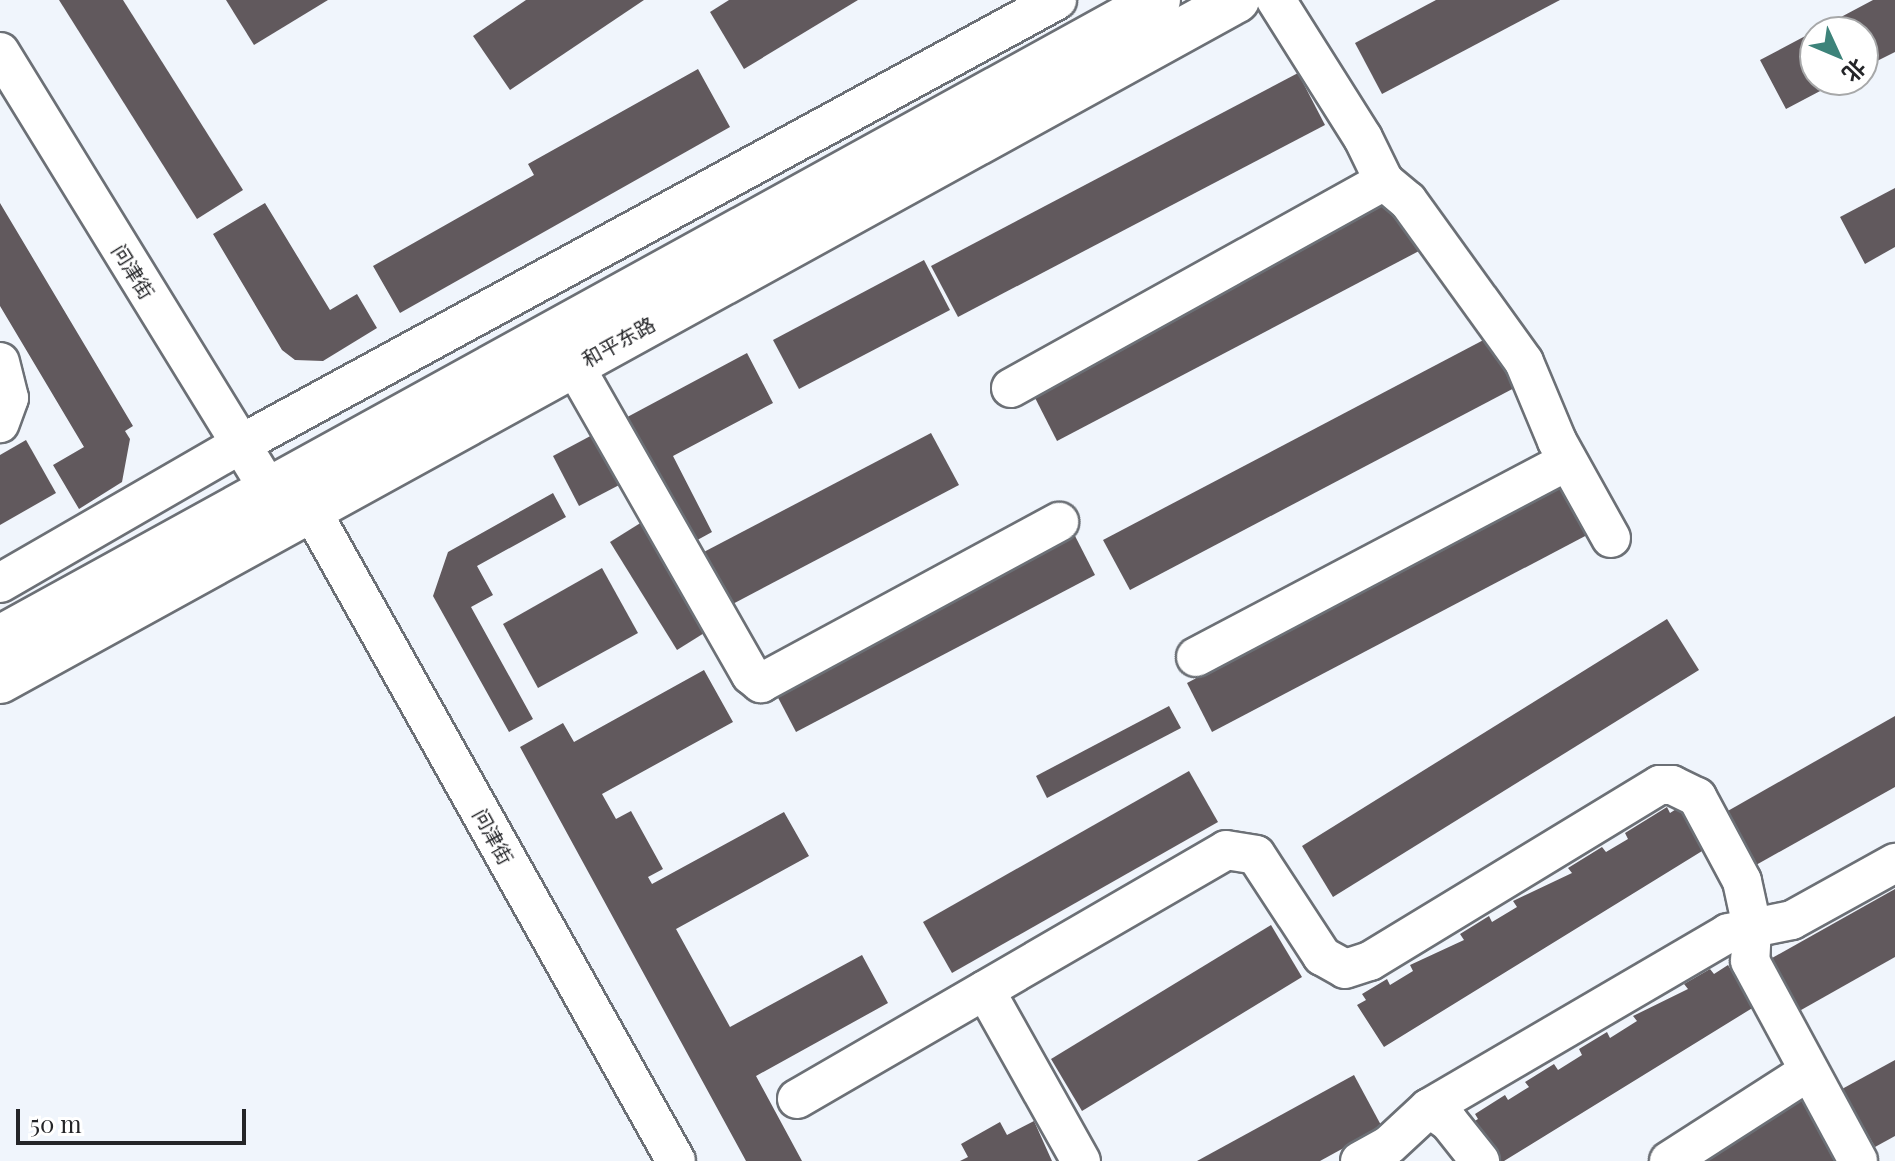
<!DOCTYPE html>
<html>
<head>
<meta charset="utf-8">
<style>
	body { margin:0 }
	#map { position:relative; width:1895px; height:1161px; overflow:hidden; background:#f0f5fc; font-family:"Playfair Display","Noto Sans SC",serif }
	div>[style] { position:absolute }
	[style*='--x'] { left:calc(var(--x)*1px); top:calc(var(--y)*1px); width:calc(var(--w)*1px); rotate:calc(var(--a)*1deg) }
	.building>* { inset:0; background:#61595d }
	.roads { filter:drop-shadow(2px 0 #6c7076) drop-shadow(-2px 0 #6c7076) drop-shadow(0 2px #6c7076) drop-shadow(0 -2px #6c7076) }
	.minor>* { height:38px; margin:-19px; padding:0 19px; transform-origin:19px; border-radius:19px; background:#fff }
	.major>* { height:44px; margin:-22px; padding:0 22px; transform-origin:22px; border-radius:22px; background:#fff }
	span { translate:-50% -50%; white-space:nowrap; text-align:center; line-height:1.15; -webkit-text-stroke:8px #fff; paint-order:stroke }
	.street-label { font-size:20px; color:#242528 }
	.north { position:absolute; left:1799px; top:16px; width:80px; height:80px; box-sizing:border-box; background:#fff; border:2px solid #a7a8a9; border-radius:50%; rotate:134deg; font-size:22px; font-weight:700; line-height:32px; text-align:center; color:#242528 }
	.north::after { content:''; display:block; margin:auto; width:28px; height:36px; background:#3d837a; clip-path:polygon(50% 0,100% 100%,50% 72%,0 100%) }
	.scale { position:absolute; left:16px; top:1109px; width:230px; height:36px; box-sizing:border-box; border:4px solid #242528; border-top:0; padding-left:10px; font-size:24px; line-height:28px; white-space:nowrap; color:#242528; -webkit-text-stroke:6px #fff; paint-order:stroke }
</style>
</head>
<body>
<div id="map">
	<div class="building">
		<i style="clip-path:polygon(59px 0,123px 0,243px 190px,197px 219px)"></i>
		<i style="clip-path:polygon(226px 0,328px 0,254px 45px)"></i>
		<i style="clip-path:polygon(526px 0,644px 0,510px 90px,473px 36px)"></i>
		<i style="clip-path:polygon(729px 0,858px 0,744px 69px,710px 12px)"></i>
		<i style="clip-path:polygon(1436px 0,1560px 0,1382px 94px,1355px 43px)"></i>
		<i style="clip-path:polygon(1873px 0,1895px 0,1895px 52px,1863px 68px,1863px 32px,1815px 32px,1815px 80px,1841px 80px,1786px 109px,1760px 60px)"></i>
		<i style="clip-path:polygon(698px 69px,730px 127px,400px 313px,373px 266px,534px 175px,528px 164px)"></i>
		<i style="clip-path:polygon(1298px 73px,1325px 125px,958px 317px,931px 266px)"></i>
		<i style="clip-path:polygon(1895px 188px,1895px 247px,1865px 264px,1840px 217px)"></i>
		<i style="clip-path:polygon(1392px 200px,1419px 251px,1057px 441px,1031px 390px)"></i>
		<i style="clip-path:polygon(0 203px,133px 426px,125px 431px,130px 439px,122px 482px,79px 509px,53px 465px,84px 447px,0 306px)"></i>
		<i style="clip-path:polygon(265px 203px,330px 310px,357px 294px,377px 328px,323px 361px,295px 360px,282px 350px,213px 234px)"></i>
		<i style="clip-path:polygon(924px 260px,950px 310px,799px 389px,773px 340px)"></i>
		<i style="clip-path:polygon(1493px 335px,1520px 385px,1130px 590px,1103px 540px)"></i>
		<i style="clip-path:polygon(747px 353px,773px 403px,673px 456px,712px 532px,690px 544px,618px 422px)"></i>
		<i style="clip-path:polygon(596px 433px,623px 483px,579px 506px,553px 456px)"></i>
		<i style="clip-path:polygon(931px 433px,959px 485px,727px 607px,700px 554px)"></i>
		<i style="clip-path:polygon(26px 440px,56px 493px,0 525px,0 455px)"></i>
		<i style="clip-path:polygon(1563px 485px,1589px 534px,1212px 732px,1187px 683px)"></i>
		<i style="clip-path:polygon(553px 493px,566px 517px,477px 566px,493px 595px,471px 607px,533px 719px,509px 732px,433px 596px,448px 552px)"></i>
		<i style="clip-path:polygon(642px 522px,709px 630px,677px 650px,610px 542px)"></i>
		<i style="clip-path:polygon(1073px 532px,1095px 575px,796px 732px,774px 690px)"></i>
		<i style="clip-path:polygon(602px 568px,638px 633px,538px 688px,503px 624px)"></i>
		<i style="clip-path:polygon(1667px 619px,1699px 670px,1333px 897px,1302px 846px)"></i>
		<i style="clip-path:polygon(704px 670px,733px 722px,602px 794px,616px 819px,631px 811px,663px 869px,648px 877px,652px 884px,784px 812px,809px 856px,676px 929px,730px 1027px,862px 955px,888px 1003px,756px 1076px,802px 1161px,746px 1161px,520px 747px,563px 723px,574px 742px)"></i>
		<i style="clip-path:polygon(1169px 706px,1181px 728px,1047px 798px,1036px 776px)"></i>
		<i style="clip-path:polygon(1895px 716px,1895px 787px,1756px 865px,1726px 812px)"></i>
		<i style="clip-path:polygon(1189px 771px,1218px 822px,952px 973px,923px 922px)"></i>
		<i style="clip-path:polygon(1681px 806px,1707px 848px,1384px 1047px,1357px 1005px,1366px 1000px,1362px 994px,1387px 979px,1390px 985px,1413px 971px,1410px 965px,1464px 940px,1460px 934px,1489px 916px,1492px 922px,1517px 907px,1513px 901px,1572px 873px,1568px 868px,1602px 847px,1606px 852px,1628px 839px,1625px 833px,1667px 807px,1670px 813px)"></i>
		<i style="clip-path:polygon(1895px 889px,1895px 957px,1794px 1014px,1765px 962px)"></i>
		<i style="clip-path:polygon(1271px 925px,1302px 977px,1082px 1111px,1051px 1059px)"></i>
		<i style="clip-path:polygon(1728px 965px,1754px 1007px,1504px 1161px,1491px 1161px,1468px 1125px,1478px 1119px,1475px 1114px,1505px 1095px,1508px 1100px,1529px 1087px,1525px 1082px,1554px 1064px,1558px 1070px,1582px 1055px,1579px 1049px,1607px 1032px,1610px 1038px,1637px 1021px,1633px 1016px,1688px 989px,1684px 984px,1710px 969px,1714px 974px)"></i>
		<i style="clip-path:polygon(1895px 1060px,1895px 1136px,1875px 1147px,1842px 1089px)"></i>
		<i style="clip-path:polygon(1354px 1075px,1382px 1127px,1320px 1161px,1197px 1161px)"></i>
		<i style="clip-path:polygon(1801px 1099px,1841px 1161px,1708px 1161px)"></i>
		<i style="clip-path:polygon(1034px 1121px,1052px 1161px,960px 1161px,968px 1157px,961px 1144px,1000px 1122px,1007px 1135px)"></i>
	</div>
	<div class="roads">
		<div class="minor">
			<i style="--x:1276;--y:0;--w:163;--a:57.8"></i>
			<i style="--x:1363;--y:138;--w:48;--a:64"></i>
			<i style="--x:0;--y:52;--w:514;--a:58.44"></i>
			<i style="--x:0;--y:362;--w:37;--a:76"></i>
			<i style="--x:9;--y:398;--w:27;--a:110"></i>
			<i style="--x:574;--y:365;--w:357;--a:60.3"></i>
			<i style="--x:751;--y:675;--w:13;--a:39"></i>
			<i style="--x:761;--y:683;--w:339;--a:-28.4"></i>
			<i style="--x:1011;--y:388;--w:427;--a:-29"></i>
			<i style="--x:1384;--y:181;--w:31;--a:40"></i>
			<i style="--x:1408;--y:201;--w:198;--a:54.2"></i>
			<i style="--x:1524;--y:362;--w:86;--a:67.3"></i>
			<i style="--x:1557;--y:441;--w:111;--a:60.9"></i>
			<i style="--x:311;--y:510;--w:746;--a:60.72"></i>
			<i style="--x:0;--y:583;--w:278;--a:-30"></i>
			<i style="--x:241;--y:444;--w:929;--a:-28.55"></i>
			<i style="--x:1196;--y:657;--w:420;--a:-27.8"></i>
			<i style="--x:985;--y:990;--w:196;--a:60.7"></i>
			<i style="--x:797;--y:1099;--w:496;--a:-30.1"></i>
			<i style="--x:1226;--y:850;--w:30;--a:9"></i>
			<i style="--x:1256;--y:855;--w:121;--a:56.8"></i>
			<i style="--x:1322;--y:956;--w:26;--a:29"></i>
			<i style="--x:1345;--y:969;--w:26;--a:-18"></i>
			<i style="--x:1370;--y:961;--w:339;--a:-31.3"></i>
			<i style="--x:1660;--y:785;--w:12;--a:0"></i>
			<i style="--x:1672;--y:785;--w:28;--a:26"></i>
			<i style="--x:1697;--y:797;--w:95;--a:61.8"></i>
			<i style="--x:1742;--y:881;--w:47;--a:77.7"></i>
			<i style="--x:1752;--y:927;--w:34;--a:93"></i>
			<i style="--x:1750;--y:961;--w:227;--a:61.6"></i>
			<i style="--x:1429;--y:1108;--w:24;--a:35"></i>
			<i style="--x:1449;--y:1122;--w:50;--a:51.5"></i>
			<i style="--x:1360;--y:1161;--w:33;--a:-29"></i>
			<i style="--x:1389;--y:1145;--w:54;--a:-42.8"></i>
			<i style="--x:1429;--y:1108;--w:346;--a:-30.3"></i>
			<i style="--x:1728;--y:933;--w:65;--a:-11.5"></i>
			<i style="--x:1792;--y:920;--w:118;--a:-29"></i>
			<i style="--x:1669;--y:1161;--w:166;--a:-32.7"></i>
		</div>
		<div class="major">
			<i style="--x:0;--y:638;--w:1322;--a:-28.85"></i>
			<i style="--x:0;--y:681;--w:1412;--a:-28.83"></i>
		</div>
	</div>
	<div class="street-label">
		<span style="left:134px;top:271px;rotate:58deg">问津街</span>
		<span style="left:618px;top:341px;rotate:-29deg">和平东路</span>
		<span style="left:494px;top:836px;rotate:61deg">问津街</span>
	</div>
	<div class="north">北</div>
	<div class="scale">50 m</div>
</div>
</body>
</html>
